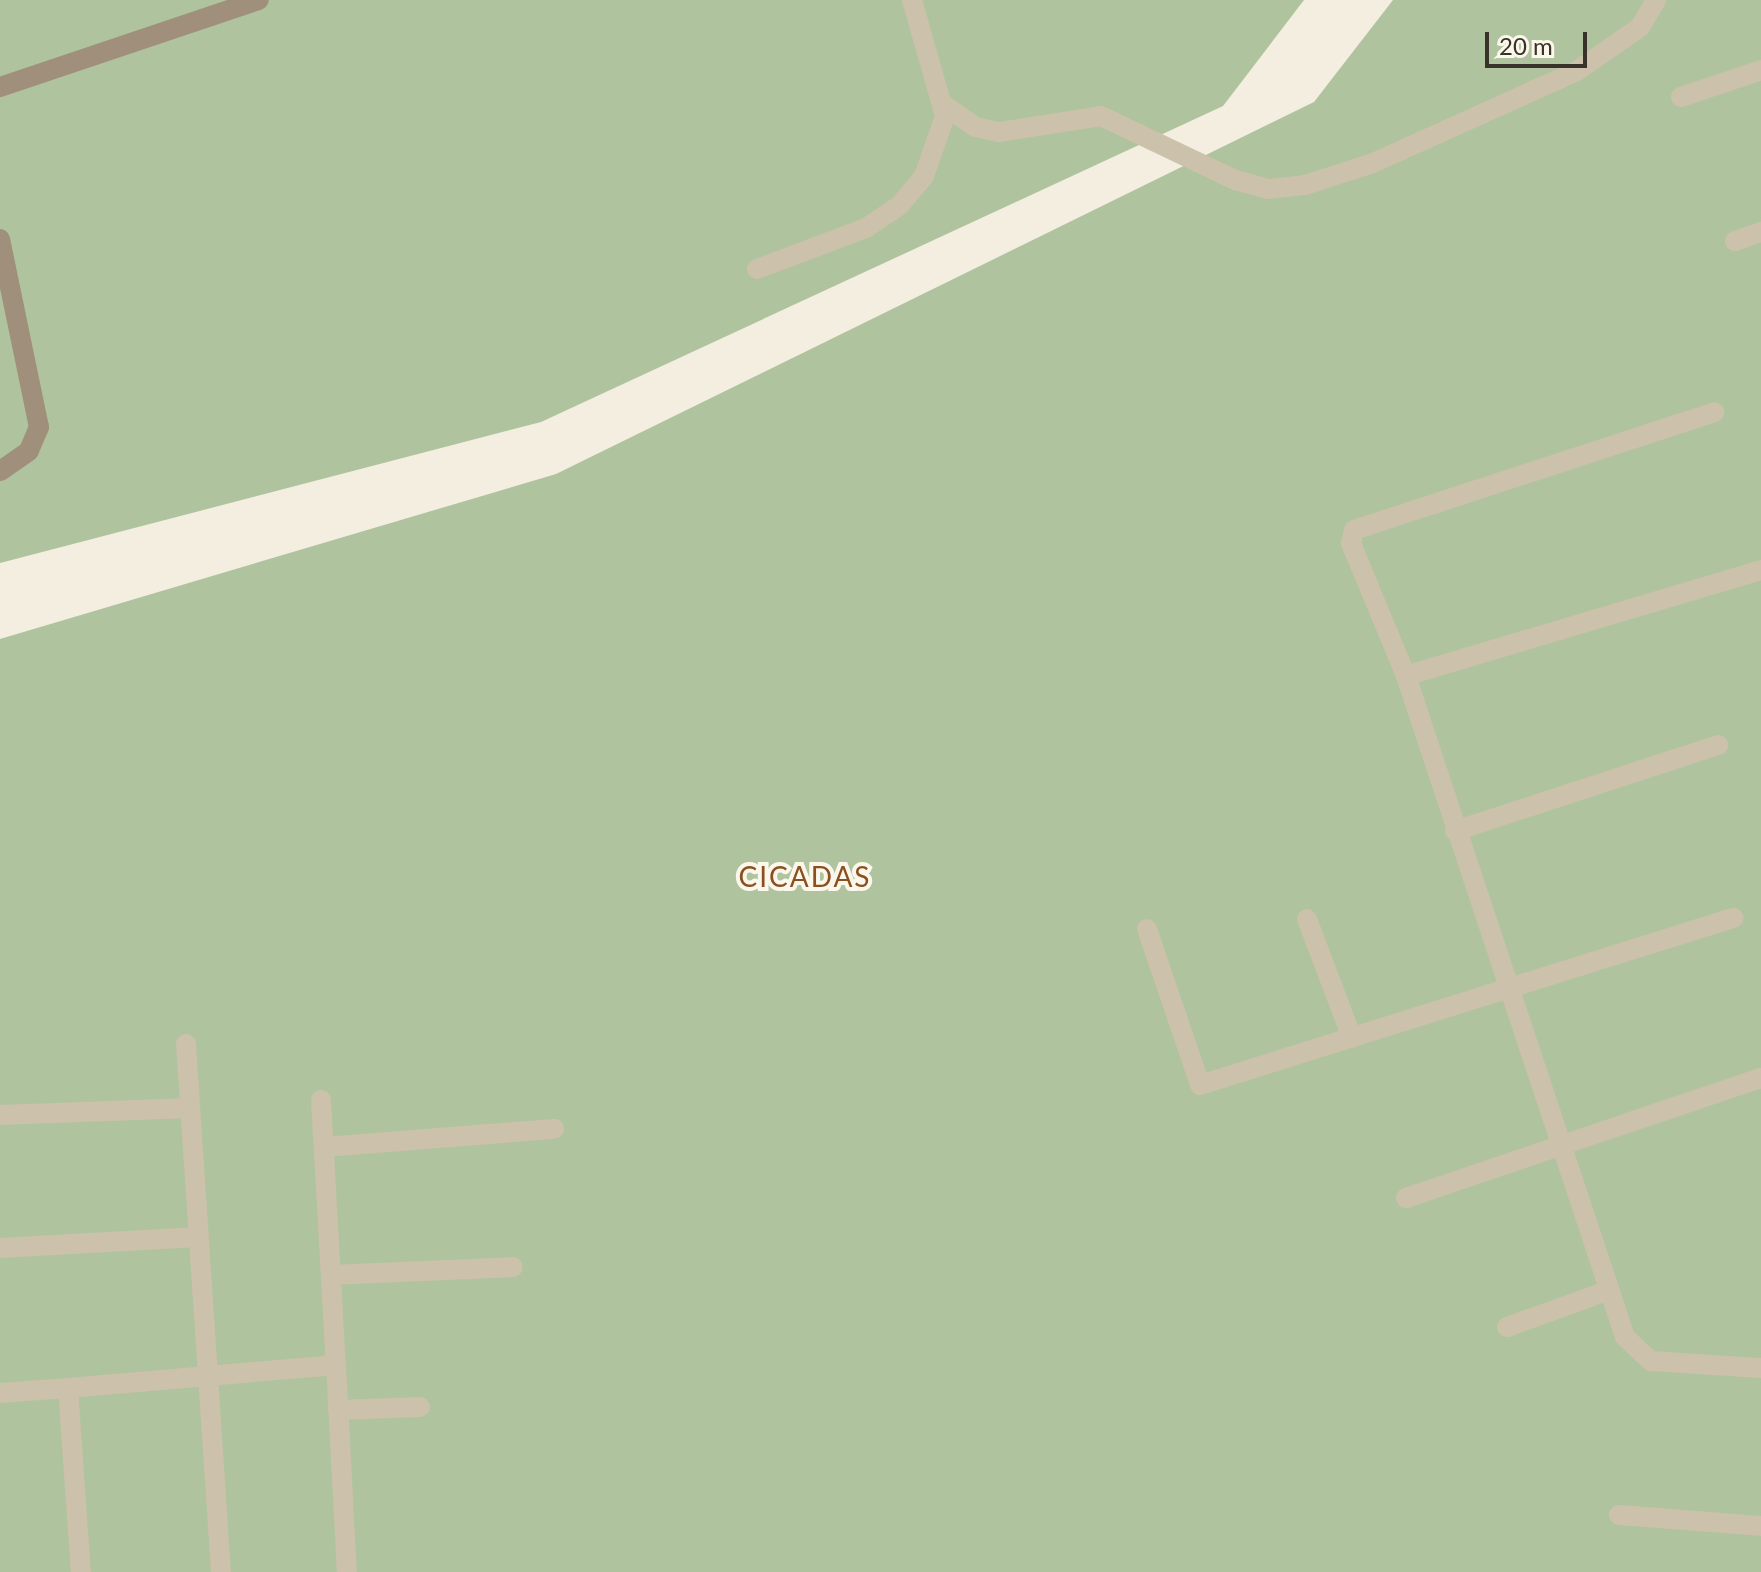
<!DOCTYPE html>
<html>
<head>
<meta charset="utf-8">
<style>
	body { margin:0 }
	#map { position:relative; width:1761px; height:1572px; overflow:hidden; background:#f3eedf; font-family:Lato,sans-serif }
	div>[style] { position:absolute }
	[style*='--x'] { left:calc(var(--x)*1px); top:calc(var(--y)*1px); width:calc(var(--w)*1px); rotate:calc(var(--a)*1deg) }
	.green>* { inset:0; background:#afc39e }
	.street>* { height:20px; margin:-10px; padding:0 10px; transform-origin:10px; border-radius:10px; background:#ccc1aa }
	.secondary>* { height:20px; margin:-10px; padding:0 10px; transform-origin:10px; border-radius:10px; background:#a0907b }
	span { translate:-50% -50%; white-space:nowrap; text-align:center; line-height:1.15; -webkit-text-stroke:8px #fbf7eb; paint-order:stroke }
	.quarter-label { font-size:28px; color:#8b5020; letter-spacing:2px }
	.scale { position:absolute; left:1485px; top:32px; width:102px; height:36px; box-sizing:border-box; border:4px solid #39322a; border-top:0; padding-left:10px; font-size:24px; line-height:28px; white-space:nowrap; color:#39322a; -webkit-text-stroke:6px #fbf7eb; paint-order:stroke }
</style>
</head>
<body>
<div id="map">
	<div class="green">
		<i style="clip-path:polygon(0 0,1304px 0,1223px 106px,541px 422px,0 563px)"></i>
		<i style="clip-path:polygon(1393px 0,1761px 0,1761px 1572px,0 1572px,0 639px,556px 474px,1314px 102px)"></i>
	</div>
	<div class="street">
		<i style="--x:1681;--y:97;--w:84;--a:-18.6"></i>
		<i style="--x:944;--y:105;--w:38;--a:35"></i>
		<i style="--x:975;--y:127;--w:25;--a:12"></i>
		<i style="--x:999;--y:132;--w:103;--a:-8.9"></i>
		<i style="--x:1101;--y:116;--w:148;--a:25.5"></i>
		<i style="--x:1235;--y:180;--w:34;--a:15"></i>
		<i style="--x:1268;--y:189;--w:37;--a:-6"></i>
		<i style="--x:1305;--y:185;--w:71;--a:-17.9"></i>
		<i style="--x:1373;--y:163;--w:224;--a:-24.3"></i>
		<i style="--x:1577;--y:71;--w:77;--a:-34.9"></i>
		<i style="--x:1640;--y:27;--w:31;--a:-59"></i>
		<i style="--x:1735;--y:241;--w:28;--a:-19"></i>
		<i style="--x:757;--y:269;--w:116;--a:-20.6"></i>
		<i style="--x:866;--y:228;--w:40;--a:-34"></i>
		<i style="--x:899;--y:206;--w:39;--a:-50"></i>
		<i style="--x:924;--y:176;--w:64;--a:-70.7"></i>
		<i style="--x:945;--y:116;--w:121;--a:-105.9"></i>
		<i style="--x:1761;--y:570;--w:370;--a:163.4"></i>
		<i style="--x:1406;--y:676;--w:696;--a:71.67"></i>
		<i style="--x:1625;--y:1337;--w:35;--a:43"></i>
		<i style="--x:1651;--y:1361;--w:110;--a:3.6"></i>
		<i style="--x:1406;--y:676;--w:144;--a:-112.5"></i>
		<i style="--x:1351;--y:543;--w:13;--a:-77"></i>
		<i style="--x:1354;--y:530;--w:379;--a:-18.1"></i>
		<i style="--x:1455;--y:831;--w:277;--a:-18.1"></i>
		<i style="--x:1307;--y:919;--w:127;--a:69.3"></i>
		<i style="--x:1147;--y:929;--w:165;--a:71.2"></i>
		<i style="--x:1200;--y:1085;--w:559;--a:-17.4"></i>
		<i style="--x:186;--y:1044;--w:529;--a:86.21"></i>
		<i style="--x:321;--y:1100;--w:265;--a:86.8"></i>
		<i style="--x:0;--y:1115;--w:190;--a:-2.1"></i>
		<i style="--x:324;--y:1147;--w:231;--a:-4.5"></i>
		<i style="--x:1406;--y:1198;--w:375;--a:-18.7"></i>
		<i style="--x:0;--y:1248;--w:199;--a:-3.2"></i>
		<i style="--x:331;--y:1275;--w:182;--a:-2.5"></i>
		<i style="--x:1507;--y:1327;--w:106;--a:-19.8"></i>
		<i style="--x:68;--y:1388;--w:269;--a:-4.9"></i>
		<i style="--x:336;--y:1365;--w:207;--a:87"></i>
		<i style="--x:0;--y:1393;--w:68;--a:-4.2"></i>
		<i style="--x:68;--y:1388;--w:184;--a:86"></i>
		<i style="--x:338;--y:1410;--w:82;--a:-2.1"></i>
		<i style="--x:1619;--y:1515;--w:142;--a:4.4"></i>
	</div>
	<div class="secondary">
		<i style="--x:0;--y:87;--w:273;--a:-18.6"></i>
		<i style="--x:0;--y:239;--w:192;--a:78.3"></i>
		<i style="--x:39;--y:427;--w:26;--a:113"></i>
		<i style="--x:29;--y:451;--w:35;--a:145"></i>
	</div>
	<div class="quarter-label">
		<span style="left:805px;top:876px">CICADAS</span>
	</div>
	<div class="scale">20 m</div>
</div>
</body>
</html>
